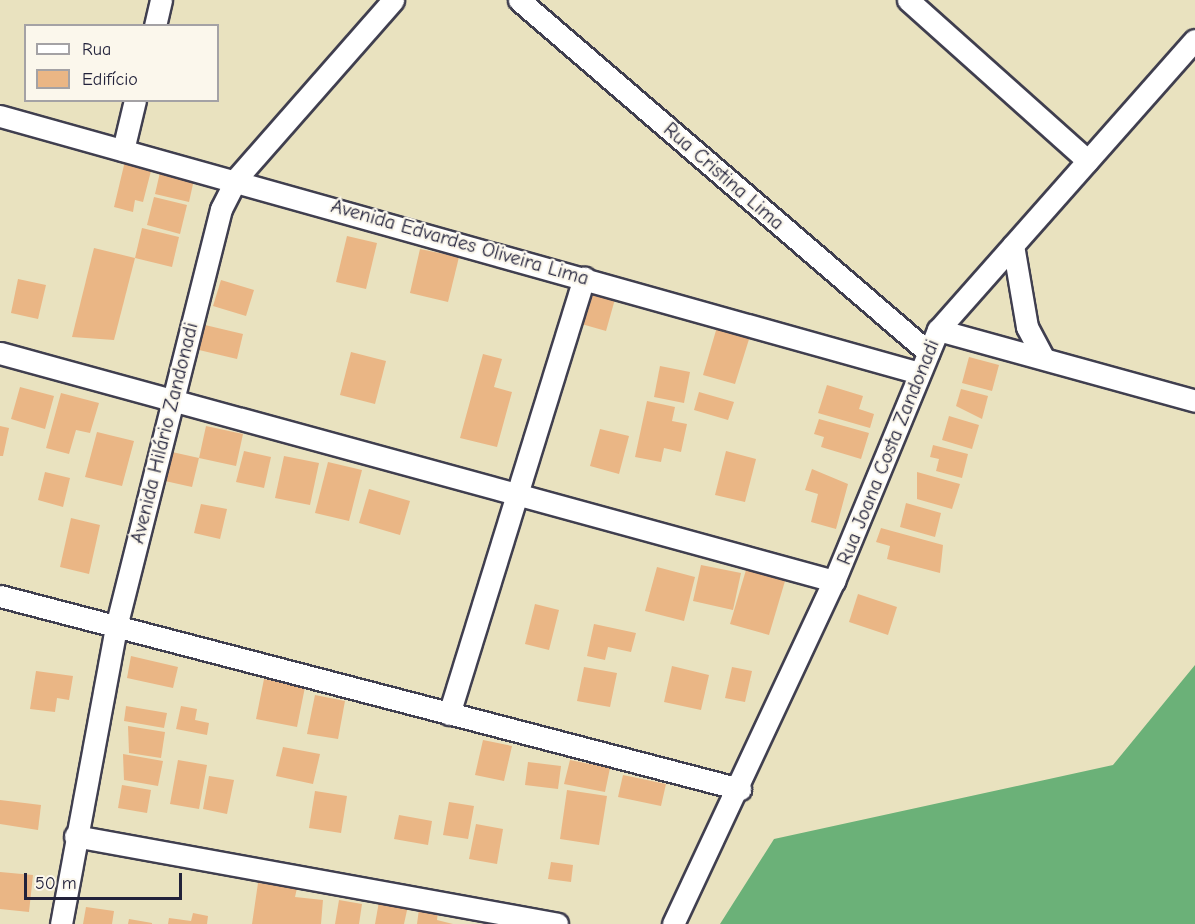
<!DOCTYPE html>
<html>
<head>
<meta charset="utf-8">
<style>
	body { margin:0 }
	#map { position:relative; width:1195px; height:924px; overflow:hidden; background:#e9e2bf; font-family:"Comic Neue",sans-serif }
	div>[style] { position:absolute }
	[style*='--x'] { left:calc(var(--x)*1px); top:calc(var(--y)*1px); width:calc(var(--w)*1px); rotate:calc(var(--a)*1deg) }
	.forest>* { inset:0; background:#6bb178 }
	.building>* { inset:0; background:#eab685 }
	.roads { filter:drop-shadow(2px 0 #403f4f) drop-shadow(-2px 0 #403f4f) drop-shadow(0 2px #403f4f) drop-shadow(0 -2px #403f4f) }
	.minor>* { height:21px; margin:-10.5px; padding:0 10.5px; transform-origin:10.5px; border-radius:10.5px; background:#fff }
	span { translate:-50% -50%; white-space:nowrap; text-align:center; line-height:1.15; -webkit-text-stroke:4.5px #fbf7ec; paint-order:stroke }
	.street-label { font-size:20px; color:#22223b }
	.legend { position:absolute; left:24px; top:24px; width:195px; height:78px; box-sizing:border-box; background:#fbf7ec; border:2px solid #a4a2a5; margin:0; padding:8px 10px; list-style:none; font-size:18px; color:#22223b }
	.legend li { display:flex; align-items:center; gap:12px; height:30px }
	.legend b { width:30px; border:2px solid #a4a2a5 }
	.scale { position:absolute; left:24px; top:873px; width:158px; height:27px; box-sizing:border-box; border:3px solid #22223b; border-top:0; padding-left:8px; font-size:18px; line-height:21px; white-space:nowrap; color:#22223b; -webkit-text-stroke:4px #fbf7ec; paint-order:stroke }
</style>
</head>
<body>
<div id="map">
	<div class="forest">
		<i style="clip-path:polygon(1195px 665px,1195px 924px,720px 924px,774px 839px,1113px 765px)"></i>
	</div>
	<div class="building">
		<i style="clip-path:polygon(125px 161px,152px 167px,143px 202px,135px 200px,133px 212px,114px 207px)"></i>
		<i style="clip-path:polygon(161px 168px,195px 175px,189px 202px,155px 194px)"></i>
		<i style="clip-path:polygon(154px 197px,187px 205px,180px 234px,147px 225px)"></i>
		<i style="clip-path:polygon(142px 228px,179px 237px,172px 267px,135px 258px)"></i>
		<i style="clip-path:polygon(347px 236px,377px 243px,366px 289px,336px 282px)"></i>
		<i style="clip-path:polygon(94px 248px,135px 258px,114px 340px,72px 337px)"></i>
		<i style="clip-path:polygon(420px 249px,459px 257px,448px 302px,410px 293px)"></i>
		<i style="clip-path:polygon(18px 279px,46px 285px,38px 319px,11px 313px)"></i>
		<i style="clip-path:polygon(221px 280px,254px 290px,246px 316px,213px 306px)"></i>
		<i style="clip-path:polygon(590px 284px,617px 292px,606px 331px,578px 323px)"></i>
		<i style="clip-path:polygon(205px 325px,243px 334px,237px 359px,199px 350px)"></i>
		<i style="clip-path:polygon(717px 327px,750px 336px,735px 384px,703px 375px)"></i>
		<i style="clip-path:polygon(351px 352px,386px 361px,375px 404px,340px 395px)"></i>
		<i style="clip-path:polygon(483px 354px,502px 359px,494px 387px,512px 392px,497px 447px,460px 438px)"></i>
		<i style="clip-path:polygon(969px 357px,999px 365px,992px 391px,962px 383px)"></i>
		<i style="clip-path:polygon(660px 366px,690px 372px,684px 403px,654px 397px)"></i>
		<i style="clip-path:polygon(827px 385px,863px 396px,859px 409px,874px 414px,870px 428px,818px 413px)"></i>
		<i style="clip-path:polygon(20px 387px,54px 396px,45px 429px,11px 419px)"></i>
		<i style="clip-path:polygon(961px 389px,988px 396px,982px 419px,956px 406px)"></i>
		<i style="clip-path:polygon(699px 392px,734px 402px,728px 420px,694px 410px)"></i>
		<i style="clip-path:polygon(61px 393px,99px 403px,90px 433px,76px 430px,69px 454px,46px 448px)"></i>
		<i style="clip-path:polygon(647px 401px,675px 407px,672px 421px,687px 424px,681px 452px,664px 448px,661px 462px,635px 457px)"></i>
		<i style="clip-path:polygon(949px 416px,979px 425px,972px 449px,942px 440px)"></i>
		<i style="clip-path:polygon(819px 419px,869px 433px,861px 459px,821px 447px,824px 437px,814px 434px)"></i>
		<i style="clip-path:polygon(0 426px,9px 428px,3px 456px,0 456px)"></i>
		<i style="clip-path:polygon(206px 426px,243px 434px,236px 466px,199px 458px)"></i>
		<i style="clip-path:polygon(600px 429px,629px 436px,619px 474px,590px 466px)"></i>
		<i style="clip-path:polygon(97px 432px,134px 441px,122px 486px,85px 477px)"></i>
		<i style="clip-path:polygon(933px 445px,968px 454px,962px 478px,936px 471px,939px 459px,930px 457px)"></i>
		<i style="clip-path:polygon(244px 451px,271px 457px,264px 488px,236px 482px)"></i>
		<i style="clip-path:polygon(726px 451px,756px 459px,745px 502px,715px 495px)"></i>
		<i style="clip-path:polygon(172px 452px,199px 458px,192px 487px,165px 481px)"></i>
		<i style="clip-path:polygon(284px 456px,319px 463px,310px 505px,275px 498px)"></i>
		<i style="clip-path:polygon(328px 462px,362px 470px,349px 521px,315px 513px)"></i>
		<i style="clip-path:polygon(812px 469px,848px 484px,836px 529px,811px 522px,818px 494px,805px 490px)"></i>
		<i style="clip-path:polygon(45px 472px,70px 478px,63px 507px,38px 500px)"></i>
		<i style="clip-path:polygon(917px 472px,960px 484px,952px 509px,917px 499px)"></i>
		<i style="clip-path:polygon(369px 489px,410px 501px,400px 535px,359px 523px)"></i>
		<i style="clip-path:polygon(906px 503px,941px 513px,935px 537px,900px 527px)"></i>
		<i style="clip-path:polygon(201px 504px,227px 509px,220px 539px,194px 533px)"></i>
		<i style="clip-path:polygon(71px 518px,100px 525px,89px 574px,60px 567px)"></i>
		<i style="clip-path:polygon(881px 528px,943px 545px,940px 573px,887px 559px,890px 546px,876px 542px)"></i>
		<i style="clip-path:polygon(701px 565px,741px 573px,733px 610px,693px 601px)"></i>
		<i style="clip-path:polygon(657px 567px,695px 577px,684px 621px,645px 611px)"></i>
		<i style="clip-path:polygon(746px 570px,785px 581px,769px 635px,730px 624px)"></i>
		<i style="clip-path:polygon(858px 594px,897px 607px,888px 635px,849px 622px)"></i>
		<i style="clip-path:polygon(535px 604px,559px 610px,549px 650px,525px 644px)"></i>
		<i style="clip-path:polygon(594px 624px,636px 633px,631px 652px,608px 647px,605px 660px,587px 656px)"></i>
		<i style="clip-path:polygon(131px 656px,178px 667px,173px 688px,127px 678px)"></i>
		<i style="clip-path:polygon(672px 666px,709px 675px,701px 710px,664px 702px)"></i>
		<i style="clip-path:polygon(584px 667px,617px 673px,610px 707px,577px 701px)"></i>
		<i style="clip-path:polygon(732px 667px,752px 671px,745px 702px,725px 698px)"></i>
		<i style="clip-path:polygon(36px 671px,73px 676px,69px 700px,57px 698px,55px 712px,30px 709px)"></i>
		<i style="clip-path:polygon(264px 679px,305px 687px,297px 727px,256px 719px)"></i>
		<i style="clip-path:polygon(315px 695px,345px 701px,338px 739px,307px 734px)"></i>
		<i style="clip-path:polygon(126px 706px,167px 713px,164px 728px,124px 721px)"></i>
		<i style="clip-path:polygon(181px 706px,197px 709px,195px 720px,209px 723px,207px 735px,176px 729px)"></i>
		<i style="clip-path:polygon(128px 726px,165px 732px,161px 758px,129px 753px)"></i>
		<i style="clip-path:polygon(483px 740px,512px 746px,504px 781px,475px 775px)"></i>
		<i style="clip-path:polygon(283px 747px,320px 754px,313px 784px,276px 776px)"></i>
		<i style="clip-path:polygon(123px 754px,163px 761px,158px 786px,124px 780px)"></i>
		<i style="clip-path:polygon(178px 760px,207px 765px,199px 809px,170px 804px)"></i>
		<i style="clip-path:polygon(570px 760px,610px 768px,605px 792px,564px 784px)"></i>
		<i style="clip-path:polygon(528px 762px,561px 766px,558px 789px,525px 785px)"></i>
		<i style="clip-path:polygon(623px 775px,666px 784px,661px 806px,618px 797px)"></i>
		<i style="clip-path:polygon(209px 776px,234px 780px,227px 814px,203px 809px)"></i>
		<i style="clip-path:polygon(122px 785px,151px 790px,147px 813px,118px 808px)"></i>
		<i style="clip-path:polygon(567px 790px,607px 796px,599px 845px,560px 839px)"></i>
		<i style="clip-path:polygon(315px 791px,347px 796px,341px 833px,309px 828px)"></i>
		<i style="clip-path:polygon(0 800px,41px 805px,38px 830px,0 824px)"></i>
		<i style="clip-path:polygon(449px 802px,474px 806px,468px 839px,443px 835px)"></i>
		<i style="clip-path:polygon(399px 815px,432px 821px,428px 845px,394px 839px)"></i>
		<i style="clip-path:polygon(476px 824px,503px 829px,497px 864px,469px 859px)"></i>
		<i style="clip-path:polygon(551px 862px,573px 865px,571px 882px,548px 879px)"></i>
		<i style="clip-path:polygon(0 872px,33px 875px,29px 912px,0 909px)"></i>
		<i style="clip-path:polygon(258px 883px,297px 888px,295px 897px,323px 900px,321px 924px,252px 924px)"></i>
		<i style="clip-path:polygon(380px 896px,409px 901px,404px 924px,375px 924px)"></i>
		<i style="clip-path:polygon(339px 900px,362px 904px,359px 924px,335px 924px)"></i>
		<i style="clip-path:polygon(86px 907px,114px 911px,112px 924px,83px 924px)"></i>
		<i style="clip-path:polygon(419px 909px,438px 911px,437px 920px,453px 924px,417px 924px)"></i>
		<i style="clip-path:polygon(193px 913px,208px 916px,207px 924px,168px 924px,169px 918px,191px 921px)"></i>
		<i style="clip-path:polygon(129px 919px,152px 923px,152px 924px,128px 924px)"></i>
	</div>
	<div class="roads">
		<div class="minor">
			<i style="--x:519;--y:0;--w:540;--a:40.72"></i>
			<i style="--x:908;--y:0;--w:241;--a:41.8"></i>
			<i style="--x:155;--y:26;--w:27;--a:-77"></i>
			<i style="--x:0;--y:116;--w:954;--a:15.62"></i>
			<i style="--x:123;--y:150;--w:51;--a:-76.5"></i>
			<i style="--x:1013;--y:245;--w:83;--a:80.3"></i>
			<i style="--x:1027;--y:327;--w:32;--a:62"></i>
			<i style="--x:938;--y:330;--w:267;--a:15.4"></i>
			<i style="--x:0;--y:353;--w:865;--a:15.29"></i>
			<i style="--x:0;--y:596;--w:765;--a:14.62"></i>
			<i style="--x:449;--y:714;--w:457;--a:-72.8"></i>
			<i style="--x:75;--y:836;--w:490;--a:10.3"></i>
			<i style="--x:61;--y:924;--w:302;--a:-79.5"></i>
			<i style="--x:116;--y:627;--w:431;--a:-75.9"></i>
			<i style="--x:221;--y:209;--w:34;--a:-63"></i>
			<i style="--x:236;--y:179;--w:238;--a:-48.7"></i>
			<i style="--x:673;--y:924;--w:379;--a:-64.9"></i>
			<i style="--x:834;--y:581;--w:272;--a:-67.5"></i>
			<i style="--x:938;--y:330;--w:387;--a:-48.5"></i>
		</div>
	</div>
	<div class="street-label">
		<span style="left:724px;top:176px;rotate:41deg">Rua Cristina Lima</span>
		<span style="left:460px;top:242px;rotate:16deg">Avenida Edvardes Oliveira Lima</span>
		<span style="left:164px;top:433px;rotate:-76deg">Avenida Hilário Zandonadi</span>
		<span style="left:888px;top:452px;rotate:-68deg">Rua Joana Costa Zandonadi</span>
	</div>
	<ul class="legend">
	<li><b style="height:8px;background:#fff"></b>Rua</li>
	<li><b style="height:16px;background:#eab685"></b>Edifício</li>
	</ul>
	<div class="scale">50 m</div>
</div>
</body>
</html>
